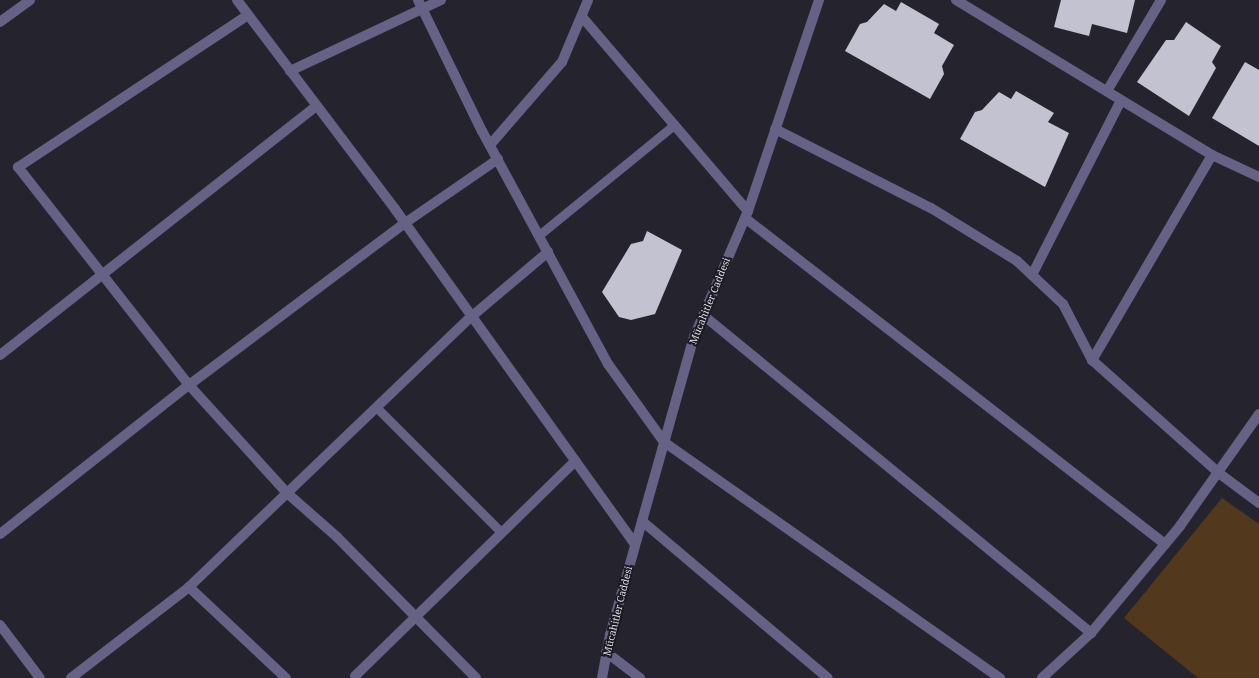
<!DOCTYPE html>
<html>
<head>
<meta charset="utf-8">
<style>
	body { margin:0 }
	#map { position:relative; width:1259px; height:678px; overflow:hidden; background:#25242e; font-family:"Noto Serif",serif }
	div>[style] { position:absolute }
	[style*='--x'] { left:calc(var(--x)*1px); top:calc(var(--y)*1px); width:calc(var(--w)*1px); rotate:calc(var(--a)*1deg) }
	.green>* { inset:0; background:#52381c }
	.building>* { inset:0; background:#c3c2d0 }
	.service>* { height:9px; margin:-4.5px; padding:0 4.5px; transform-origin:4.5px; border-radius:4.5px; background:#656285 }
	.minor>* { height:10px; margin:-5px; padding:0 5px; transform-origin:5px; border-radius:5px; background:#656285 }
	.tertiary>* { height:10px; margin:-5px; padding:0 5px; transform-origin:5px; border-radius:5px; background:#656285 }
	span { translate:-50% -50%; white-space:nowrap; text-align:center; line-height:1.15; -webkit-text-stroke:4px #1b1a24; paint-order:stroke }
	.street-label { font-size:10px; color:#dddde3 }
</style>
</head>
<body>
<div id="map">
	<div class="green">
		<i style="clip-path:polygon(1222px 498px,1259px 524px,1259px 678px,1198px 678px,1124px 618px)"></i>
	</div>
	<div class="building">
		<i style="clip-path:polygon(1061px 0,1135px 0,1127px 33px,1092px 24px,1089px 36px,1054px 27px)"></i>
		<i style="clip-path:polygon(901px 2px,939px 24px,934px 33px,954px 45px,942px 66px,944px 74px,930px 99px,845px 51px,860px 24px,867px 22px,884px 4px,896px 11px)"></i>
		<i style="clip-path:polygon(1186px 22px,1221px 46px,1212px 62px,1216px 68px,1189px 116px,1137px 82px,1166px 40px,1174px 40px)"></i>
		<i style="clip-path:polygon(1245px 62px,1259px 70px,1259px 146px,1212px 118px)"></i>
		<i style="clip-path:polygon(1016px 91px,1054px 113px,1048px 122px,1069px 133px,1045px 187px,960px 139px,975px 112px,982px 110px,999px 92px,1011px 99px)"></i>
		<i style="clip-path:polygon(647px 231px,682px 250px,655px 314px,631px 320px,619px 317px,602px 292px,631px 244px,643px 241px)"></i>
	</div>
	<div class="service">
		<i style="--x:539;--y:235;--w:174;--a:-39.2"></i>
		<i style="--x:377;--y:408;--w:175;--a:45"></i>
	</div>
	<div class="minor">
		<i style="--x:237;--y:0;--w:262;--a:52.9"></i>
		<i style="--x:395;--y:209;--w:412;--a:54.4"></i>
		<i style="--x:956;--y:0;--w:299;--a:31.2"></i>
		<i style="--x:1212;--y:155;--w:238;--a:120.3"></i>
		<i style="--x:248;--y:15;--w:276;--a:146.5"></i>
		<i style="--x:18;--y:167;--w:277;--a:51.9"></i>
		<i style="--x:189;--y:385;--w:146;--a:47.8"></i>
		<i style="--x:287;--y:493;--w:67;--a:41.3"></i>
		<i style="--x:337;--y:537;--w:198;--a:45.4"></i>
		<i style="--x:583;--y:18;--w:254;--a:49.5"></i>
		<i style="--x:0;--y:22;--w:37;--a:-36"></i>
		<i style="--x:290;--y:71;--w:167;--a:-25.2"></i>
		<i style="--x:1107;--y:91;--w:106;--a:-59.3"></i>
		<i style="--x:775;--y:129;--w:175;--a:26.9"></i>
		<i style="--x:931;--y:208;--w:101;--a:31.6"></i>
		<i style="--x:1017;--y:261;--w:63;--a:43.1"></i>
		<i style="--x:1063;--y:304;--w:63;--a:62.6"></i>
		<i style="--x:1092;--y:360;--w:171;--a:41.7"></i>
		<i style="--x:1220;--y:474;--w:49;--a:36.6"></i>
		<i style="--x:490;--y:145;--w:110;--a:-49.1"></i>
		<i style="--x:562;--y:62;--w:67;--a:-67.2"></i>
		<i style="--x:1212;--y:155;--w:52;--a:25.1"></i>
		<i style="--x:745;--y:218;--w:532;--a:37.82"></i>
		<i style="--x:1032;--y:275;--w:196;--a:-63"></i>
		<i style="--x:703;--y:315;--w:502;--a:39.34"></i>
		<i style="--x:0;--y:355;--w:402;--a:-38.2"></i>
		<i style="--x:642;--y:521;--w:243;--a:40.2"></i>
		<i style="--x:0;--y:534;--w:241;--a:-38.3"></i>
		<i style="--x:189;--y:385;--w:270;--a:-36.9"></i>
		<i style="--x:405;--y:223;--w:113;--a:-34.5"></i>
		<i style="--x:189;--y:587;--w:133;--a:43.2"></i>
		<i style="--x:0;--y:625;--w:66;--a:53"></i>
		<i style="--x:606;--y:652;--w:43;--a:37.4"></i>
		<i style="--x:355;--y:676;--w:308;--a:-44.3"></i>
		<i style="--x:71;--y:678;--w:149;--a:-37.6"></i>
		<i style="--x:189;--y:587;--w:390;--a:-43.8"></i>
		<i style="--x:471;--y:317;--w:101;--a:-40.2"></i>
		<i style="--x:1042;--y:678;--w:67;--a:-42.6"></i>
		<i style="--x:1091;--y:633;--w:139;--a:-50.2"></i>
		<i style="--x:1180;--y:526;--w:137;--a:-54.8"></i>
	</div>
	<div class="tertiary">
		<i style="--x:418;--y:0;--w:146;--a:64"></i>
		<i style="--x:482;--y:131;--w:265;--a:61.6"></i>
		<i style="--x:608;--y:364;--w:96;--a:54.3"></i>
		<i style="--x:664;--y:442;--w:411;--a:35.1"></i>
		<i style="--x:602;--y:678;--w:44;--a:-79.5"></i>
		<i style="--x:610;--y:635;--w:310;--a:-74.3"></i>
		<i style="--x:694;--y:337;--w:137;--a:-66.8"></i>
		<i style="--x:748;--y:211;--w:223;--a:-71.4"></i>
	</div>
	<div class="street-label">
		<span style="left:710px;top:301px;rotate:-68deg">Mücahitler Caddesi</span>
		<span style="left:618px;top:611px;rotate:-76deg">Mücahitler Caddesi</span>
	</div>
</div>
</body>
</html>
